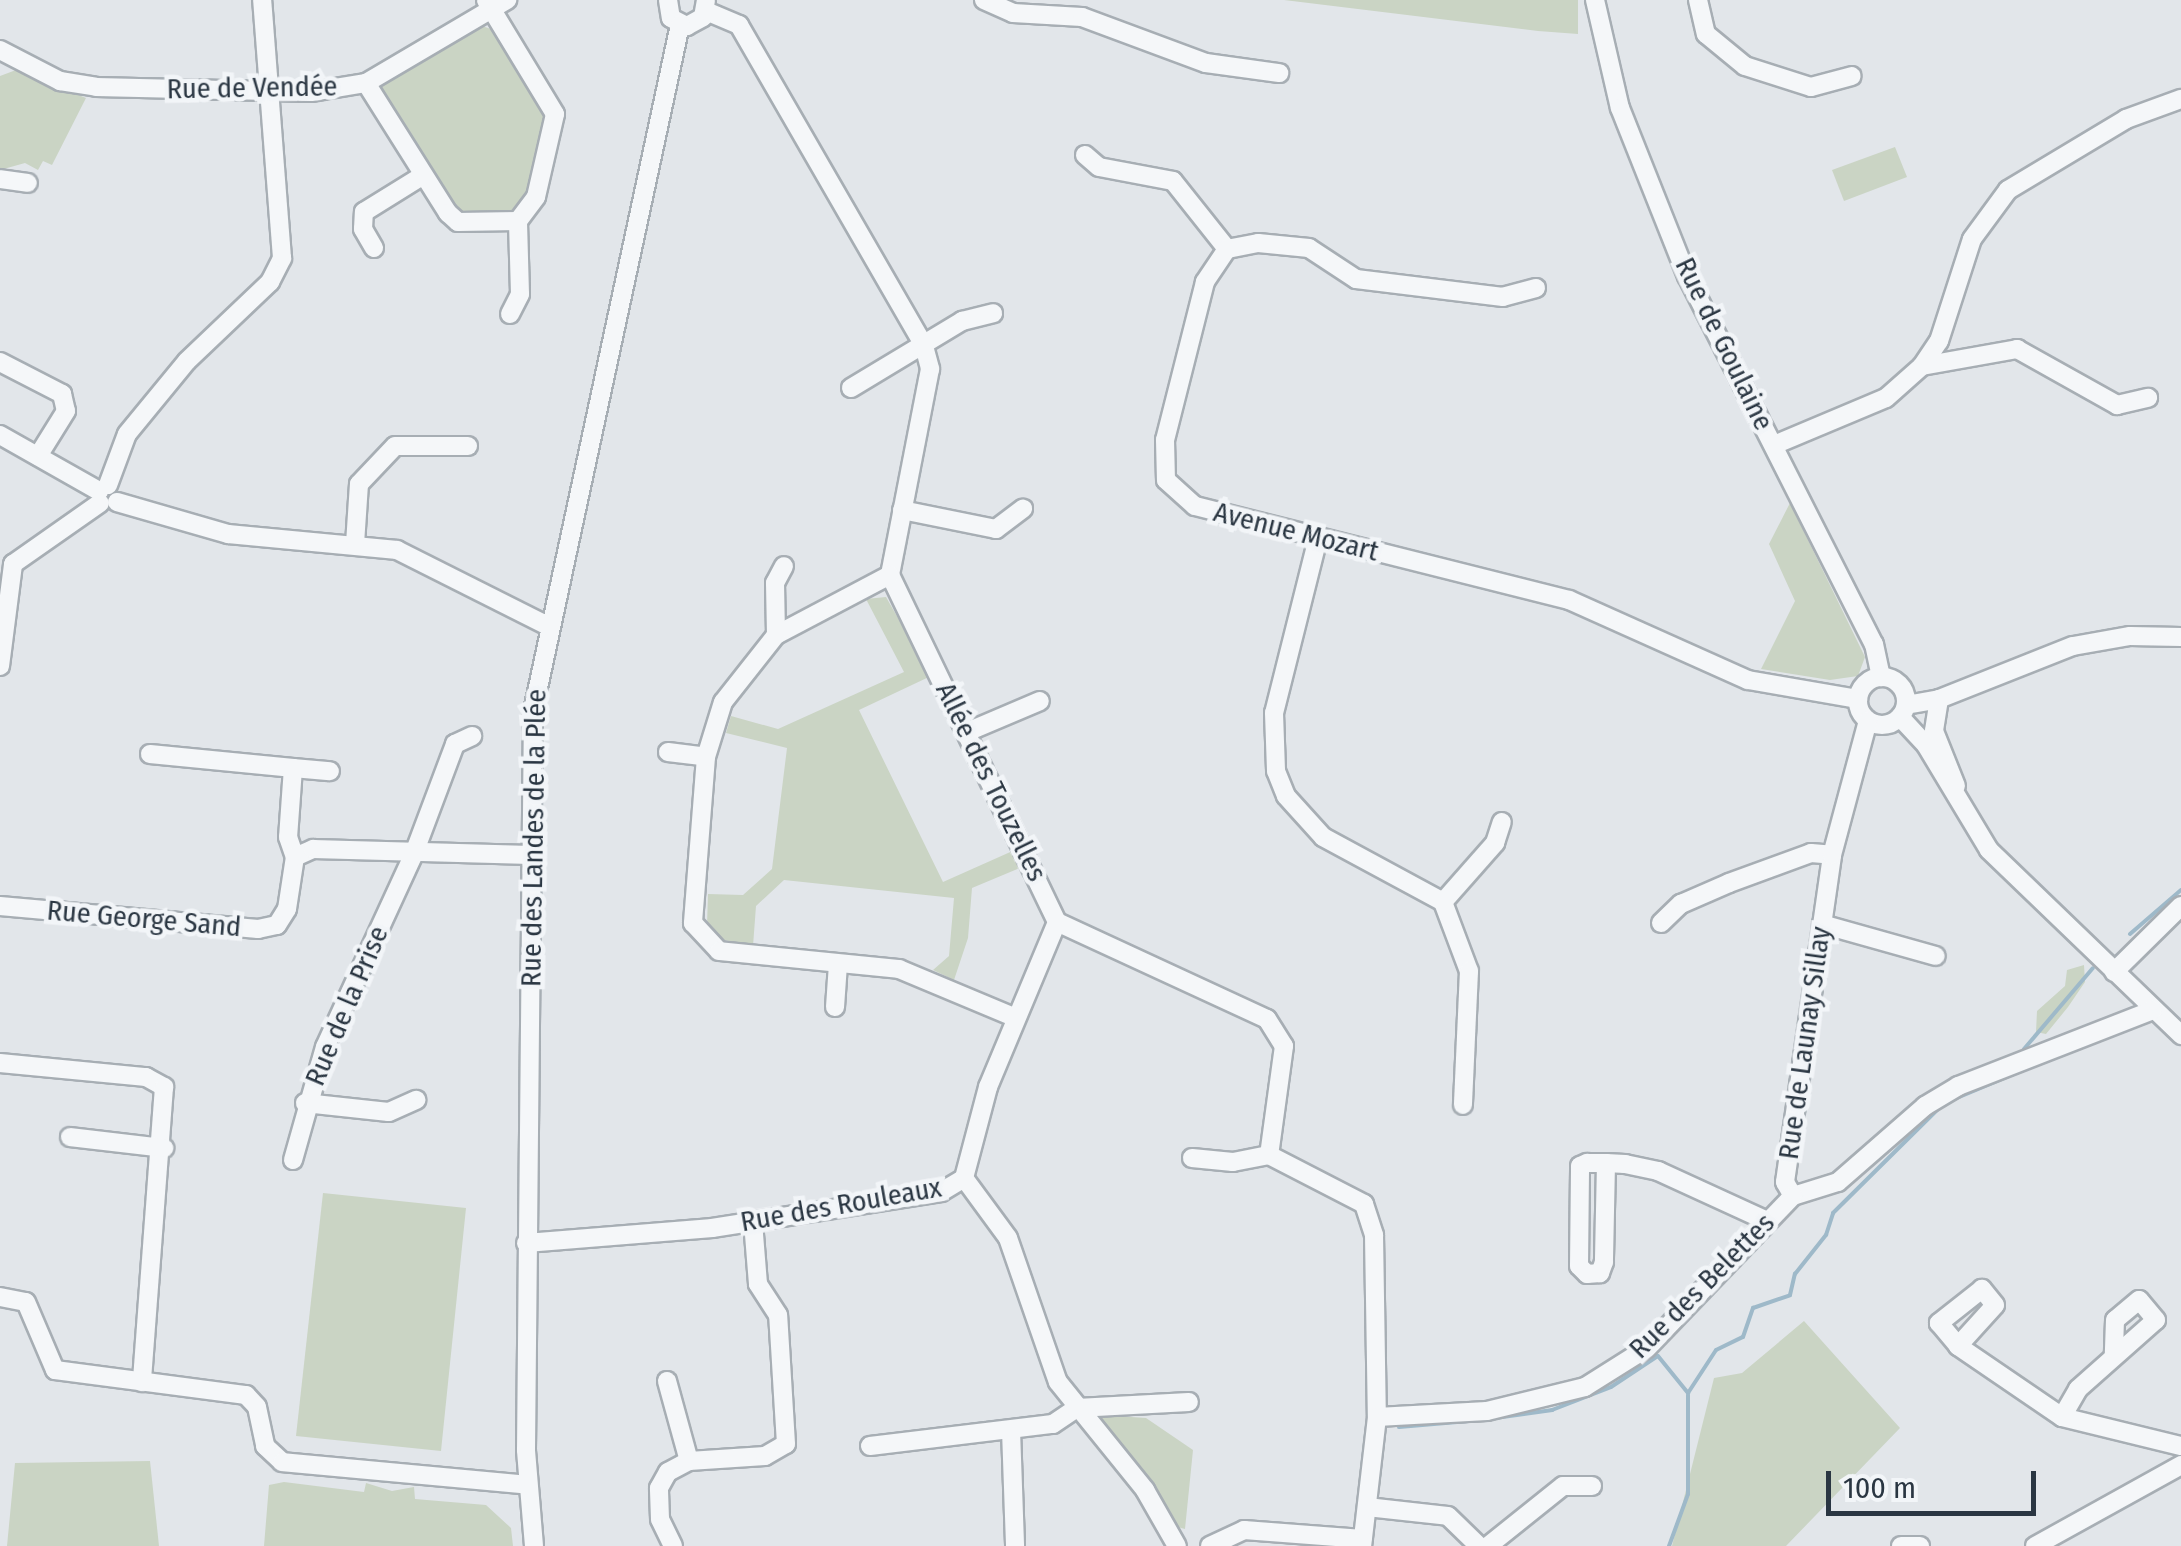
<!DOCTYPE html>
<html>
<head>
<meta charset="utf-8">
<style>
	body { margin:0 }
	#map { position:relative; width:2181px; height:1546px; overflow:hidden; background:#e2e6ea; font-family:"Fira Sans Condensed",sans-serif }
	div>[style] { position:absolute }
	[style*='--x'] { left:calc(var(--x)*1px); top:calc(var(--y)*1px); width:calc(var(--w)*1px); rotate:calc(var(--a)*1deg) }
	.green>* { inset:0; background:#cad4c4 }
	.stream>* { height:4px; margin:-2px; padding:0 2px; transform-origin:2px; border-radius:2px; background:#9eb9c9 }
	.roads { filter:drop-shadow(2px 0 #a7aeb4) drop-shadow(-2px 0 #a7aeb4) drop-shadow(0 2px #a7aeb4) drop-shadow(0 -2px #a7aeb4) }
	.minor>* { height:18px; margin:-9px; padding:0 9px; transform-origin:9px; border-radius:9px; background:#f5f7f9 }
	.minor>.ring { margin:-9px; padding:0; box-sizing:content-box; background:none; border:18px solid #f5f7f9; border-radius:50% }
	span { translate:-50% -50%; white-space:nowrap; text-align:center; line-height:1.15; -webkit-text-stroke:9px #f2f5f8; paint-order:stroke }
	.street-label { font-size:28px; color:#2a3642 }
	.scale { position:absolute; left:1826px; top:1471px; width:210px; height:45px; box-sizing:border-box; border:5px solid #2a3642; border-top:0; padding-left:12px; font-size:30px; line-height:35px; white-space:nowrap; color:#2a3642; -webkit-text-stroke:8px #f2f5f8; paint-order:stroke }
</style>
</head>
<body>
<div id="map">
	<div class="green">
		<i style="clip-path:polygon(1284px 0,1578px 0,1578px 34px,1538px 31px)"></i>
		<i style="clip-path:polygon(482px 26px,491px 29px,545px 118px,526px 207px,513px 215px,458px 219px,378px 86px)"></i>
		<i style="clip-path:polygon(16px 70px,86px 98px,52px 165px,43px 161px,38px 170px,25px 163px,0 170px,0 76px)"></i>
		<i style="clip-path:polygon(1895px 147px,1907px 177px,1844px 201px,1832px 170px)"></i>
		<i style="clip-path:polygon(1790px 503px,1865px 657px,1858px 676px,1830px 680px,1761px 669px,1795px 601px,1769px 544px)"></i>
		<i style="clip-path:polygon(886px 597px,931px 676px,859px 710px,943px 882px,1017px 849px,1027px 865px,972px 888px,968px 938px,954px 980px,933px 970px,949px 956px,954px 898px,784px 880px,756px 906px,753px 946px,719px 939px,707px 925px,708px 894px,743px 895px,772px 869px,787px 748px,726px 733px,731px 716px,778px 729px,904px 672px,866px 599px)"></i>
		<i style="clip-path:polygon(2084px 965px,2085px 982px,2068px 1007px,2046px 1034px,2036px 1032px,2037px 1011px,2065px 986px,2067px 970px)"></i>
		<i style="clip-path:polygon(323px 1193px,466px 1208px,441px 1451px,296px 1436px)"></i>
		<i style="clip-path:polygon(1804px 1321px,1900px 1428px,1786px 1546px,1672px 1546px,1714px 1378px,1742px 1373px)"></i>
		<i style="clip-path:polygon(1102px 1415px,1146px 1418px,1193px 1450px,1185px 1529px,1170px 1525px,1097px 1422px)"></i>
		<i style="clip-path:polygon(150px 1461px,159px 1546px,7px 1546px,15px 1463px)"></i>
		<i style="clip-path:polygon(284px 1482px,364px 1492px,366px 1483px,392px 1491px,414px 1487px,415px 1499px,486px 1505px,511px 1528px,513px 1546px,264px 1546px,269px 1485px)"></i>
	</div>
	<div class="stream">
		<i style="--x:2130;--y:934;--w:67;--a:-40.8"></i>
		<i style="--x:2024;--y:1049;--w:106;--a:-49.6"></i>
		<i style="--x:1952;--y:1100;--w:75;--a:-22.8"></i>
		<i style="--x:1488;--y:1419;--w:65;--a:-8"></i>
		<i style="--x:1552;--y:1410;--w:63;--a:-21.3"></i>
		<i style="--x:1611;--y:1387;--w:56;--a:-33.4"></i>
		<i style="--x:1658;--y:1356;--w:48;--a:51"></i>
		<i style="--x:1688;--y:1393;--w:51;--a:-56.9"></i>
		<i style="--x:1716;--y:1350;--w:30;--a:-26"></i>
		<i style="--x:1743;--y:1337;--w:31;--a:-71"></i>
		<i style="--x:1753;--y:1308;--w:39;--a:-19"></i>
		<i style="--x:1790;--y:1295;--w:22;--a:-77"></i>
		<i style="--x:1795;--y:1274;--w:50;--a:-51.5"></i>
		<i style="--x:1826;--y:1235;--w:23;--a:-72"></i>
		<i style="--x:1833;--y:1213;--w:151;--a:-44.7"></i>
		<i style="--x:1399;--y:1427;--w:70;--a:-4.9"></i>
		<i style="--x:1669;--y:1546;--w:55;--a:-69.9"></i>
		<i style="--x:1688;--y:1494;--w:99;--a:-90"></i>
	</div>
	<div class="roads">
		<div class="minor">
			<i style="--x:668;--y:0;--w:18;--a:81"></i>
			<i style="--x:671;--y:18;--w:18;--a:27"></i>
			<i style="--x:687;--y:26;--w:18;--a:-29"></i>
			<i style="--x:703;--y:17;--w:17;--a:-80"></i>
			<i style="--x:984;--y:0;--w:32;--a:24"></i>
			<i style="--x:1013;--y:13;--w:69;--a:3.3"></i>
			<i style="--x:1082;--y:17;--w:132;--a:20.4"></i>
			<i style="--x:1206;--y:63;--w:74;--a:7.8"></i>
			<i style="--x:1595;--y:0;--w:111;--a:77"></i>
			<i style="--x:1620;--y:108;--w:181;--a:68.3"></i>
			<i style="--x:1687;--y:276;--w:413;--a:63.1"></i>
			<i style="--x:1874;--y:644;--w:34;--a:78"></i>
			<i style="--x:1698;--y:0;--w:35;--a:77"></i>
			<i style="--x:1706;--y:34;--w:50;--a:39.4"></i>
			<i style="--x:1745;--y:66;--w:69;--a:17.7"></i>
			<i style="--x:1811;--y:87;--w:42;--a:-15"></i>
			<i style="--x:706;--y:11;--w:36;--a:23"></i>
			<i style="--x:739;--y:25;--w:370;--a:60"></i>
			<i style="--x:924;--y:346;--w:24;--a:75"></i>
			<i style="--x:930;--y:369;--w:210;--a:101"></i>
			<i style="--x:890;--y:575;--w:385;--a:64.3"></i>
			<i style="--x:1057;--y:922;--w:231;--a:24.8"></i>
			<i style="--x:1267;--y:1019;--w:32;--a:58"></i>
			<i style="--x:1284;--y:1046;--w:110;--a:97.8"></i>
			<i style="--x:1269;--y:1155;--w:107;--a:27.3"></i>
			<i style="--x:1364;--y:1204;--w:33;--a:72"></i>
			<i style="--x:1374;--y:1235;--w:182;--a:89.1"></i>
			<i style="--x:1377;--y:1417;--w:130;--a:96.6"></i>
			<i style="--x:0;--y:50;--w:68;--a:27.3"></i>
			<i style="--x:60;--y:81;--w:36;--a:9"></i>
			<i style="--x:96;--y:87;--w:215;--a:1.3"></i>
			<i style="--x:311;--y:92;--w:56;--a:-9.3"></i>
			<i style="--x:366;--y:83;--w:164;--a:-30.5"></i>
			<i style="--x:366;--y:83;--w:154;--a:57.8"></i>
			<i style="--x:448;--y:213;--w:13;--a:42"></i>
			<i style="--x:458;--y:222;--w:60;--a:-1"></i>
			<i style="--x:518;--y:221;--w:30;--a:-53"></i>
			<i style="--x:536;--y:197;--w:85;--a:-77.1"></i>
			<i style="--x:555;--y:114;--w:133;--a:-121.2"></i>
			<i style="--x:1085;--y:155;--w:18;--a:41"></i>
			<i style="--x:1099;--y:167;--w:75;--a:10.7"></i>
			<i style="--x:1173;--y:181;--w:87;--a:51.5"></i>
			<i style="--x:0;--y:179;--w:28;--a:8"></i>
			<i style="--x:374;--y:248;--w:22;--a:-120"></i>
			<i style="--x:363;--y:229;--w:17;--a:-87"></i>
			<i style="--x:364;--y:212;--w:68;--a:-31.8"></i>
			<i style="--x:1536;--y:288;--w:34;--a:165"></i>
			<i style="--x:1503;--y:297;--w:148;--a:-173"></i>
			<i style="--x:1356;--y:279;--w:56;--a:-146.6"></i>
			<i style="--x:1309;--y:248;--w:51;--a:-174.4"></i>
			<i style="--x:1258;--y:243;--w:32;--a:169"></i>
			<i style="--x:1227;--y:249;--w:40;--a:124"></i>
			<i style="--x:1205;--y:282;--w:163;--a:104.2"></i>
			<i style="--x:1165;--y:440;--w:40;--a:88.6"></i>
			<i style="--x:1166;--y:480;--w:39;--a:42"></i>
			<i style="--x:1195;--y:506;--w:386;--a:14.1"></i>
			<i style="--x:1569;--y:600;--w:196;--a:24.1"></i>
			<i style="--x:1748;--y:680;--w:112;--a:9.8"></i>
			<i style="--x:510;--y:314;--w:22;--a:-63"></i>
			<i style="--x:520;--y:294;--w:73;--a:-91.6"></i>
			<i style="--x:0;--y:362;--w:70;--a:27.3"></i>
			<i style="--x:62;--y:394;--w:17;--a:77"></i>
			<i style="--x:66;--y:411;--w:53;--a:121.9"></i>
			<i style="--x:1922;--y:366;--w:97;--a:-10.1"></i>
			<i style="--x:2017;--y:349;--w:115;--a:29.2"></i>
			<i style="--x:2117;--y:405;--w:32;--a:-13"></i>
			<i style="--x:851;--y:388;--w:130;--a:-31.1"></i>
			<i style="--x:962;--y:321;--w:32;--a:-14"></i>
			<i style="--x:0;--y:435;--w:114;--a:29.5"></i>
			<i style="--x:1774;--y:445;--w:121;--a:-22.8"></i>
			<i style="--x:1886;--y:398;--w:48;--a:-41.6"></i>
			<i style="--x:1922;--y:366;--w:30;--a:-56"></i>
			<i style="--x:1939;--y:341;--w:107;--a:-72.1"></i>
			<i style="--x:1972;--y:239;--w:61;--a:-53.7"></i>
			<i style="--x:2008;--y:190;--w:138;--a:-31"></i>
			<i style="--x:2126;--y:119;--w:59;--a:-20"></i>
			<i style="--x:108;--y:485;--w:54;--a:-69.6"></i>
			<i style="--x:127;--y:434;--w:94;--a:-50.6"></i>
			<i style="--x:187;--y:361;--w:115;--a:-43.6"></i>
			<i style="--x:270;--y:282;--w:27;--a:-63"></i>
			<i style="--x:282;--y:258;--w:259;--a:-94.4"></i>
			<i style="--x:117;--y:502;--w:116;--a:16.1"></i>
			<i style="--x:228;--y:534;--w:170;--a:5.4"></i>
			<i style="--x:397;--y:550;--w:169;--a:26.7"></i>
			<i style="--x:902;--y:510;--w:96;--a:11.4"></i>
			<i style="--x:996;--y:529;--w:34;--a:-37"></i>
			<i style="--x:1318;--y:538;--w:180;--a:104.1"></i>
			<i style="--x:1274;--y:713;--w:58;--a:88"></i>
			<i style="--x:1276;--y:771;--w:27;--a:68"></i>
			<i style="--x:1286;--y:796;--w:55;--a:47.9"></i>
			<i style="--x:1323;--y:837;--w:136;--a:28.4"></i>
			<i style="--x:1443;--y:902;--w:74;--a:69.4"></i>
			<i style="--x:1469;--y:971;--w:134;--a:92.6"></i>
			<i style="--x:355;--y:544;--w:60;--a:-86.2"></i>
			<i style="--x:359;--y:484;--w:52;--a:-46.5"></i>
			<i style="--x:395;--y:446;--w:73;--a:0"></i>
			<i style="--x:890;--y:575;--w:129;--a:152.2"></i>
			<i style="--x:776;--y:635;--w:85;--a:128.3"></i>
			<i style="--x:723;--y:702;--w:58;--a:107.2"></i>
			<i style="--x:706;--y:757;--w:167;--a:94.5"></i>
			<i style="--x:693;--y:923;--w:38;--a:47"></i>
			<i style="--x:719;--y:951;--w:181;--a:5.7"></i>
			<i style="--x:899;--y:969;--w:127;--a:22.7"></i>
			<i style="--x:776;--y:635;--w:52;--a:-91.1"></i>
			<i style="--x:775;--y:583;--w:19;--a:-62"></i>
			<i style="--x:0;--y:666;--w:103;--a:-82.7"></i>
			<i style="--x:13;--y:564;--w:106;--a:-35"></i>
			<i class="ring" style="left:1858px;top:677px;width:30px;height:30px"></i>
			<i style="--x:1939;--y:699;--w:32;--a:99"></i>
			<i style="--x:1934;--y:731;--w:59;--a:68.2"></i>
			<i style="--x:1906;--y:705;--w:34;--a:-10"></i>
			<i style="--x:1939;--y:699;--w:144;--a:-21.6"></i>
			<i style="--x:2073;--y:646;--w:58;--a:-10"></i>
			<i style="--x:2130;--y:636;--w:51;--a:1.1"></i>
			<i style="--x:1900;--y:717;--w:38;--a:47"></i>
			<i style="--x:1926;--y:745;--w:122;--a:59"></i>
			<i style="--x:1989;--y:850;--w:267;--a:43.9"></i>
			<i style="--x:967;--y:732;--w:79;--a:-23"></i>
			<i style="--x:668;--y:752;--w:38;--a:7"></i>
			<i style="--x:150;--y:754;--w:144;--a:5.6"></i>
			<i style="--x:293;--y:768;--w:69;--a:94.1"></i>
			<i style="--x:288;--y:837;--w:21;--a:71"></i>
			<i style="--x:293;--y:768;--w:37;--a:5"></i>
			<i style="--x:1443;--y:902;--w:79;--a:-48.6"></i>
			<i style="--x:1495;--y:843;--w:22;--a:-72"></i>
			<i style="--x:0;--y:906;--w:259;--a:5.1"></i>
			<i style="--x:258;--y:929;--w:19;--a:-12"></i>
			<i style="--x:277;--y:925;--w:19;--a:-58"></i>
			<i style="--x:287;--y:909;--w:53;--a:-81.3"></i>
			<i style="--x:295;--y:857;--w:20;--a:-24"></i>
			<i style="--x:313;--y:849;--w:218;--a:1.6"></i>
			<i style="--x:1661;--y:923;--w:28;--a:-44"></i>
			<i style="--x:1681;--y:904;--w:52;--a:-23.6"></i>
			<i style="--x:1729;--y:883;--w:87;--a:-20.1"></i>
			<i style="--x:1811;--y:853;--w:21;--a:5"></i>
			<i style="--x:1822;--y:924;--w:118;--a:15.7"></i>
			<i style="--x:2114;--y:972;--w:94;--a:-44.6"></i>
			<i style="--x:835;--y:1007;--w:43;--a:-86"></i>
			<i style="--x:0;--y:1063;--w:147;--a:5.5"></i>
			<i style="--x:146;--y:1077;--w:21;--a:29"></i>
			<i style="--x:164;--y:1087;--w:296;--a:94.3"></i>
			<i style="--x:305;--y:1103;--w:84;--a:6.1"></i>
			<i style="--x:389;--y:1112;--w:30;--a:-24"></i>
			<i style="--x:70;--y:1137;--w:95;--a:6.7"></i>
			<i style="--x:1192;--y:1158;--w:41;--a:5.6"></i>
			<i style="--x:1233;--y:1162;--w:37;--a:-11"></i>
			<i style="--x:293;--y:1160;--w:117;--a:-74.2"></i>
			<i style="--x:325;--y:1047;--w:210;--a:-65.3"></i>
			<i style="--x:413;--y:856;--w:120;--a:-69.4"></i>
			<i style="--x:455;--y:744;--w:19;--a:-25"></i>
			<i style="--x:1606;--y:1163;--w:99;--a:91.2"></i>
			<i style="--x:1604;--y:1262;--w:12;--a:110"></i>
			<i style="--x:1600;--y:1273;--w:13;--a:176"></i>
			<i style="--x:1587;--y:1274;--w:11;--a:-135"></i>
			<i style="--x:1579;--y:1266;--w:100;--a:-89.4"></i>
			<i style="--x:1580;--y:1166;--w:8;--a:-23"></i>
			<i style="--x:1587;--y:1163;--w:19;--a:0"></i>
			<i style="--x:1606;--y:1163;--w:19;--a:3"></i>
			<i style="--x:1625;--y:1164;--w:34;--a:12"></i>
			<i style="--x:1658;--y:1171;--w:120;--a:24.6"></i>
			<i style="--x:964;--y:1178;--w:74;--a:53.7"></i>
			<i style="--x:1008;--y:1238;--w:152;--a:70.9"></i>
			<i style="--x:1058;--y:1382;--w:139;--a:51.1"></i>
			<i style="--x:1145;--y:1490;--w:64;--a:60.3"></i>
			<i style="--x:964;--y:1178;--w:94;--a:-75.2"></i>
			<i style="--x:988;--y:1087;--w:179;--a:-67.3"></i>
			<i style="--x:1793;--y:1196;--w:16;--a:-120"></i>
			<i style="--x:1785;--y:1182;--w:330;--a:-81.8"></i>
			<i style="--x:1832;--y:855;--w:139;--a:-75"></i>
			<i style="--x:1793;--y:1196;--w:47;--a:-17.3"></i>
			<i style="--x:1838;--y:1182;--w:116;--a:-41.1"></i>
			<i style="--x:1925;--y:1106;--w:39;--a:-31"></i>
			<i style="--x:1958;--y:1086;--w:209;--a:-21.3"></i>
			<i style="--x:526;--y:1243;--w:187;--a:-4.6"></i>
			<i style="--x:712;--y:1228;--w:232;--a:-8.9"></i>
			<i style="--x:941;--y:1192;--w:27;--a:-31"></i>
			<i style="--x:0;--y:1297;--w:26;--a:11"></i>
			<i style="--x:26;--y:1302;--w:74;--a:66.9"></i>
			<i style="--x:55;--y:1370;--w:193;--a:7.5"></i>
			<i style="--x:246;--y:1395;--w:16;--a:47"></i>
			<i style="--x:257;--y:1407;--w:40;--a:78"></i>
			<i style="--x:265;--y:1446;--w:23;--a:43"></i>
			<i style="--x:282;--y:1462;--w:247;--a:5.3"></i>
			<i style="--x:1958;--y:1346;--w:55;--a:-47.9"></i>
			<i style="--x:1995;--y:1305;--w:21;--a:-129"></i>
			<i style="--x:1982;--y:1289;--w:55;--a:141.7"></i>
			<i style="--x:1939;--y:1323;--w:30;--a:50"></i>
			<i style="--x:1958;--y:1346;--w:126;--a:34.3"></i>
			<i style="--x:2062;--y:1417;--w:122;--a:13.7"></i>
			<i style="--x:667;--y:1381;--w:83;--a:74.6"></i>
			<i style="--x:1377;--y:1417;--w:110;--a:-3.1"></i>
			<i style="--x:1487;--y:1411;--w:101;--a:-13.8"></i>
			<i style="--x:1585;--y:1387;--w:73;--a:-32.2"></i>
			<i style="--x:1647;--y:1348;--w:211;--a:-46.2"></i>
			<i style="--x:2062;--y:1417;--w:32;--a:-60"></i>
			<i style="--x:2078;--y:1389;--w:104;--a:-41.5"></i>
			<i style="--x:2156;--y:1320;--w:26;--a:-130"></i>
			<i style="--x:2139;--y:1300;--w:31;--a:140"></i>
			<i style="--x:2115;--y:1320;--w:36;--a:92"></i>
			<i style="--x:1011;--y:1430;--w:116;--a:88"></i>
			<i style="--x:870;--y:1446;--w:184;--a:-6.9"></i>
			<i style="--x:1053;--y:1424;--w:29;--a:-34"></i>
			<i style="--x:1077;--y:1408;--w:112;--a:-3.1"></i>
			<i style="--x:1367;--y:1507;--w:81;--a:6.3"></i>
			<i style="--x:1448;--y:1516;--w:43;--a:44.1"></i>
			<i style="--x:534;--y:1546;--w:96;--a:-94.8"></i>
			<i style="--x:526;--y:1450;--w:739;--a:-89.46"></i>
			<i style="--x:533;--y:711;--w:702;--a:-77.91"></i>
			<i style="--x:673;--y:1546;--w:30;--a:-116"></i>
			<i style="--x:660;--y:1519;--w:31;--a:-92"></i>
			<i style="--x:659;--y:1488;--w:18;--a:-61"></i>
			<i style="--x:668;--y:1472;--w:24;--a:-28"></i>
			<i style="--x:689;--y:1461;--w:76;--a:-3.8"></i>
			<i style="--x:765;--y:1456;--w:24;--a:-30"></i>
			<i style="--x:786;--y:1444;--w:129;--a:-93.5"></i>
			<i style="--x:778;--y:1315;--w:37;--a:-123"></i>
			<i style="--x:758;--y:1284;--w:62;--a:-94.6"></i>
			<i style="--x:1210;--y:1546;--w:38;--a:-25"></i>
			<i style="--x:1244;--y:1530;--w:119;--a:4.3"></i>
			<i style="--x:1488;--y:1546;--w:96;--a:-38.7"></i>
			<i style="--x:1563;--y:1486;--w:29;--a:0"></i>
			<i style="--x:1901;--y:1546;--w:19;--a:0"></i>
			<i style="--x:2035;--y:1546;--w:167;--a:-29"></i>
		</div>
	</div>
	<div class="street-label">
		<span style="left:252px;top:88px;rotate:-1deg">Rue de Vendée</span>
		<span style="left:1724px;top:344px;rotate:64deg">Rue de Goulaine</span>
		<span style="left:1296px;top:532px;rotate:14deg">Avenue Mozart</span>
		<span style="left:991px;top:782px;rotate:64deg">Allée des Touzelles</span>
		<span style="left:534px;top:838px;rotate:-89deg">Rue des Landes de la Plée</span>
		<span style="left:144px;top:919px;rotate:5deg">Rue George Sand</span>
		<span style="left:347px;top:1006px;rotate:-67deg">Rue de la Prise</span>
		<span style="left:1805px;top:1043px;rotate:-82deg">Rue de Launay Sillay</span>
		<span style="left:841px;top:1205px;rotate:-10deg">Rue des Rouleaux</span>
		<span style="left:1702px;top:1286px;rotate:-45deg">Rue des Belettes</span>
	</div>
	<div class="scale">100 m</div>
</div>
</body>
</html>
